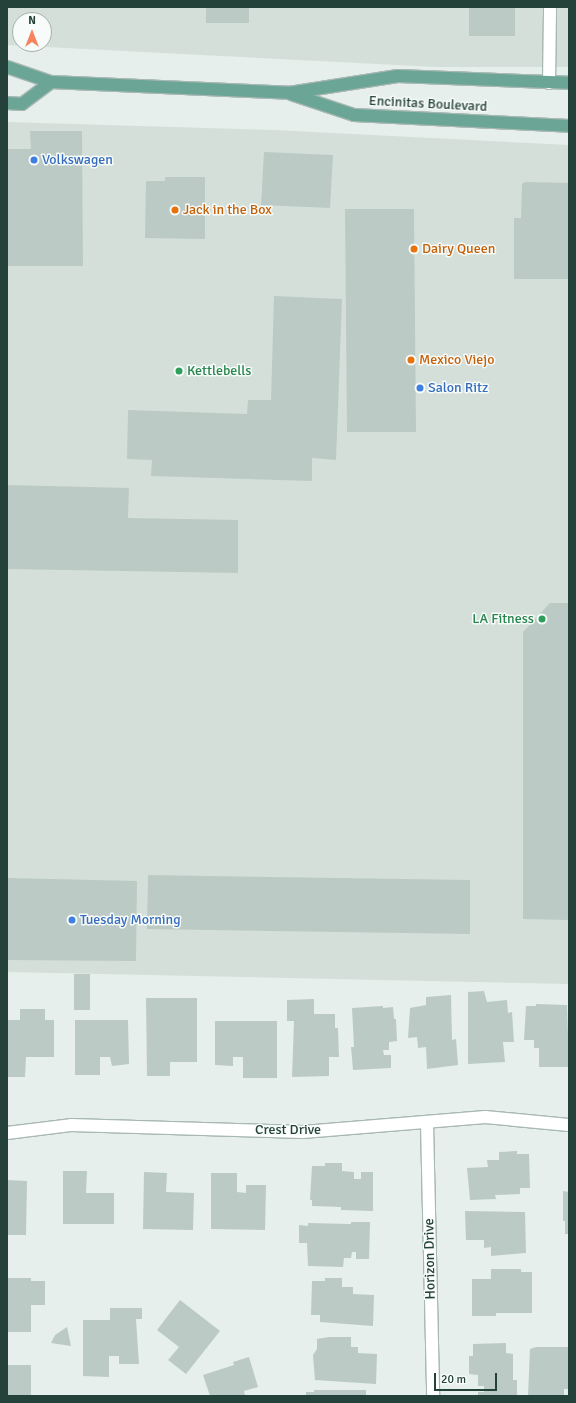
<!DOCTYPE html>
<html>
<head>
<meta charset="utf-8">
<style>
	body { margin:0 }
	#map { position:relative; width:576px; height:1403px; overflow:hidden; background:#e6efeb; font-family:Signika,sans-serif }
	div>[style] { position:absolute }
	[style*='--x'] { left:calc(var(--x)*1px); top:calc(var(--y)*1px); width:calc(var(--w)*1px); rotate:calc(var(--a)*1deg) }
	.built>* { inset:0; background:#d4dfda }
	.building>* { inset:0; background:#bbcac4 }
	.roads { filter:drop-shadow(1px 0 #a8b8b2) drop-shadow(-1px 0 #a8b8b2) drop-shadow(0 1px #a8b8b2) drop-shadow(0 -1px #a8b8b2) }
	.street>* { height:12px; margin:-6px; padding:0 6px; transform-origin:6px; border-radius:6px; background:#fff }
	.primary>* { height:12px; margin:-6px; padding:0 6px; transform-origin:6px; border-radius:6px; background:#6aa596 }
	.dots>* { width:11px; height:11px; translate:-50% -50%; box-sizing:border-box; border:2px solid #f7fbf9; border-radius:50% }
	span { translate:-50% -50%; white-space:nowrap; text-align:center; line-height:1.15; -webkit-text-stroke:3px #f7fbf9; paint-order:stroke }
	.street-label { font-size:14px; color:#24423a }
	.shop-label { font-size:14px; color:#366cbe }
	.left { translate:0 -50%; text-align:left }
	.food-label { font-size:14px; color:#c56008 }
	.leisure-label { font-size:14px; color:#27864d }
	.right { translate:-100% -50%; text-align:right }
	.frame { position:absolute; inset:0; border:8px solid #24423a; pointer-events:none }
	.north { position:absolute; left:12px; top:12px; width:40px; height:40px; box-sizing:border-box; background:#f7fbf9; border:1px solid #a3b1ad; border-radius:50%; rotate:0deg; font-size:11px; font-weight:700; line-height:16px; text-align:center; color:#24423a }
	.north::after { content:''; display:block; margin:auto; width:14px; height:18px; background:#f4845f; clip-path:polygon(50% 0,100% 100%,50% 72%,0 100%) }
	.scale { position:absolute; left:434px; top:1373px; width:63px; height:18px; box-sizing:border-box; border:2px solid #24423a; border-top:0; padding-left:5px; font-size:12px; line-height:14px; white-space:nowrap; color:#24423a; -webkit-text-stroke:3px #f7fbf9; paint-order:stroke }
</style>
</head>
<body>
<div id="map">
	<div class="built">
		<i style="clip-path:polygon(evenodd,7px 7px,569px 7px,569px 67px,436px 67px,7px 45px,7px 7px,20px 20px,44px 20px,44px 44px,20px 44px,20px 20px)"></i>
		<i style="clip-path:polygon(7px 122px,274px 130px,569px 145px,569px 984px,7px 972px)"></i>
	</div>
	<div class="building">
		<i style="clip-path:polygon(206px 7px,249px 7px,249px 23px,206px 23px)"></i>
		<i style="clip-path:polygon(469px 7px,515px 7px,515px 36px,469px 36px)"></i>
		<i style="clip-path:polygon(30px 131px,82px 131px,83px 266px,7px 266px,7px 149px,31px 149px)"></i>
		<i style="clip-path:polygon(264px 152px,333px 155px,330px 208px,261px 205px)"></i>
		<i style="clip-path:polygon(165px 177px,205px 177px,205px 239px,145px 238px,146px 181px,165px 181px)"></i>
		<i style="clip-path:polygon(525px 182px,569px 183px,569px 279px,514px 279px,514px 218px,521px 218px,522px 184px)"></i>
		<i style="clip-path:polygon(345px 209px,414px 209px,416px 432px,347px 432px)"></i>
		<i style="clip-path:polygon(274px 296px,342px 299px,336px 460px,312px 458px,312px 481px,151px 476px,152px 460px,127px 459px,128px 410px,247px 414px,248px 400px,271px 400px)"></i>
		<i style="clip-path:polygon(7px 485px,129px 488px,128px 518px,238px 520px,238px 573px,7px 569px)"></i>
		<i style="clip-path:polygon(550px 603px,569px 603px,569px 920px,523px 919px,523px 632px)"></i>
		<i style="clip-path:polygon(148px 875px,470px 880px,470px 934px,147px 929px)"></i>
		<i style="clip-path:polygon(7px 878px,137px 881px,136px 961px,7px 960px)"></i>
		<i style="clip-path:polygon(74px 974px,90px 974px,90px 1010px,74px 1010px)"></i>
		<i style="clip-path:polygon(484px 991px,487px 1002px,507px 1000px,508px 1013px,512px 1012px,514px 1042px,503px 1042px,505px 1062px,468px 1064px,468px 992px)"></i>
		<i style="clip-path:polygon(451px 995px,452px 1040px,456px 1039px,458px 1065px,427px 1069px,426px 1047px,418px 1048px,417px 1037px,408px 1038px,410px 1008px,426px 1005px,426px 997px)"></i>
		<i style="clip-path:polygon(146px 998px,197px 998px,197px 1062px,170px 1062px,170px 1076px,147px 1076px)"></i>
		<i style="clip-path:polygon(314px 999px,314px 1014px,335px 1014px,335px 1028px,338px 1028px,339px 1057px,329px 1057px,329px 1076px,292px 1077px,294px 1021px,287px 1021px,287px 1000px)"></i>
		<i style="clip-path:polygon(536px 1004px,567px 1005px,569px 1067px,539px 1067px,539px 1048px,534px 1048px,534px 1040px,524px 1040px,526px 1006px,536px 1006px)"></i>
		<i style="clip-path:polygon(383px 1006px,383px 1008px,393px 1007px,394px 1019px,396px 1019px,397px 1041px,389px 1042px,389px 1050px,383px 1050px,384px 1055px,391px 1055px,391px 1068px,353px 1070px,351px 1047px,354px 1047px,352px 1008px)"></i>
		<i style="clip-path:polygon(20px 1009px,45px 1009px,45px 1020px,54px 1020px,54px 1057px,26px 1057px,25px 1077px,7px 1077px,7px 1020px,20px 1020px)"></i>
		<i style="clip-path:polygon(75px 1020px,128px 1020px,129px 1064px,112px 1066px,110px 1057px,100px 1057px,100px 1075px,75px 1075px)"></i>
		<i style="clip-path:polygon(215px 1021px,277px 1021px,277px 1078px,243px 1078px,243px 1057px,233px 1057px,233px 1066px,215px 1065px)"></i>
		<i style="clip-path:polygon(517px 1151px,517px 1154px,529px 1154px,530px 1188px,520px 1188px,520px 1194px,495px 1195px,496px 1199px,470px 1200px,467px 1168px,488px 1167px,487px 1160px,499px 1160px,499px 1152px)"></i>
		<i style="clip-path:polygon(325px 1163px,342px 1163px,342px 1171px,354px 1172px,354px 1179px,361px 1179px,361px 1172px,373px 1172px,373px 1211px,341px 1210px,341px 1207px,312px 1206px,312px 1200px,310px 1200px,312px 1166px,325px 1166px)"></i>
		<i style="clip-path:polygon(63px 1171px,87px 1171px,86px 1193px,114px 1193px,114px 1224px,63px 1224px)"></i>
		<i style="clip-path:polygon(144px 1172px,167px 1173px,166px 1192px,194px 1193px,193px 1230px,143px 1229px)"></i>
		<i style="clip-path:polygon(211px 1173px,237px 1173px,237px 1192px,246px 1193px,246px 1185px,266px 1185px,265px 1230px,211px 1229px)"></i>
		<i style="clip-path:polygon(7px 1180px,27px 1181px,26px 1235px,7px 1235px)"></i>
		<i style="clip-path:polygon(563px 1191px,569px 1192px,569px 1234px,565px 1234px,565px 1221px,563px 1221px)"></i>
		<i style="clip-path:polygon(465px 1211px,525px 1212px,526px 1253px,491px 1256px,491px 1247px,484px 1248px,484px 1240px,466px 1240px)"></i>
		<i style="clip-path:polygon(351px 1222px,370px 1222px,369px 1259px,356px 1259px,356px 1252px,352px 1252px,351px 1258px,344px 1258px,343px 1267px,308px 1266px,307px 1243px,299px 1243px,299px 1225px,308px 1226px,308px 1223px,351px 1224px)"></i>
		<i style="clip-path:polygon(491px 1269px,521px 1269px,521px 1272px,532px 1272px,532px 1313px,496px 1313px,496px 1316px,472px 1316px,472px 1279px,491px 1279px)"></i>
		<i style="clip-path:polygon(7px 1278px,31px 1278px,31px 1281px,45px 1281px,45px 1305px,31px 1305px,31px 1332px,7px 1332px)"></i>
		<i style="clip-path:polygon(325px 1278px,342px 1278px,342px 1287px,353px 1287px,353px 1294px,374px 1295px,373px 1326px,320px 1322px,320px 1315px,311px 1315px,312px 1281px,325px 1281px)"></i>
		<i style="clip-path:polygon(180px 1300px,220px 1331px,186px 1374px,168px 1360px,179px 1347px,157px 1330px)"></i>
		<i style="clip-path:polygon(110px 1308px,142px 1308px,142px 1319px,136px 1319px,139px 1364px,119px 1364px,119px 1356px,109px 1356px,109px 1377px,83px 1376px,83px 1320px,110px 1320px)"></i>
		<i style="clip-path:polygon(67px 1327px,71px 1346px,51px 1343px,55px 1335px)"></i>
		<i style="clip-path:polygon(329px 1337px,351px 1337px,351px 1347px,358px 1347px,358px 1353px,377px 1354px,376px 1384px,315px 1380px,313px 1355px,317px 1349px,317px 1339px)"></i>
		<i style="clip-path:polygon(506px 1343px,506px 1353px,513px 1354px,513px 1380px,517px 1380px,517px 1396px,478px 1396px,478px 1392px,484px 1392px,484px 1386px,478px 1386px,478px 1375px,469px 1374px,469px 1356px,473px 1356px,473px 1344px)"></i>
		<i style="clip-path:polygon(536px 1347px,569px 1347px,569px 1389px,564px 1389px,564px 1396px,528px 1396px,530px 1349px)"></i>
		<i style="clip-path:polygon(249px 1357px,258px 1387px,244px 1391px,245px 1396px,210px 1396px,203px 1375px,234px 1365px,233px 1362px)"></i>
		<i style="clip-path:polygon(7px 1365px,31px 1365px,31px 1396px,7px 1396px)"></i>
		<i style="clip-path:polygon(314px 1390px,366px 1390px,366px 1396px,306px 1396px,306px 1392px,314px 1392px)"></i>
	</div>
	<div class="roads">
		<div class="street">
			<i style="--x:549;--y:83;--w:76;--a:-89.2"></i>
			<i style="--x:427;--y:1123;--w:273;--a:88.7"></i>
			<i style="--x:7;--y:1133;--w:64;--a:-7.1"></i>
			<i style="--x:71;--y:1125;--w:232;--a:1.7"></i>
			<i style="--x:303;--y:1132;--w:183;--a:-4.7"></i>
			<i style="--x:485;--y:1117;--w:84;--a:5.4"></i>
		</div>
		<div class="primary">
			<i style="--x:7;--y:67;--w:46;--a:18.8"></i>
			<i style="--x:51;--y:82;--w:238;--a:2.6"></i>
			<i style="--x:289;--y:93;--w:110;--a:-8.9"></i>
			<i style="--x:398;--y:76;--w:171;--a:2.3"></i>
			<i style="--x:291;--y:94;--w:66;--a:18.4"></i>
			<i style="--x:354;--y:115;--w:215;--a:2.9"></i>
			<i style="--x:7;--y:103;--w:15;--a:4"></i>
			<i style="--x:22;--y:104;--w:36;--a:-37"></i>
		</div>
	</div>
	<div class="dots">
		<i style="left:34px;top:160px;background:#3f7fe0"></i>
		<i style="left:175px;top:210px;background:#e8710a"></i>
		<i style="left:414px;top:249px;background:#e8710a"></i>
		<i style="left:411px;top:360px;background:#e8710a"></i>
		<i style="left:179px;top:371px;background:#2e9e5b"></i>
		<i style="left:420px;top:388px;background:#3f7fe0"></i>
		<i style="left:542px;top:619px;background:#2e9e5b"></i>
		<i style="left:72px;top:920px;background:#3f7fe0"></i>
	</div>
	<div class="street-label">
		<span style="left:428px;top:104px;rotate:3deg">Encinitas Boulevard</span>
		<span style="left:288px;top:1130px">Crest Drive</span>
		<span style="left:430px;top:1259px;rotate:-91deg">Horizon Drive</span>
	</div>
	<div class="shop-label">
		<span class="left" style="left:42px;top:160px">Volkswagen</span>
		<span class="left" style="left:428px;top:388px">Salon Ritz</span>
		<span class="left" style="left:80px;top:920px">Tuesday Morning</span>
	</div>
	<div class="food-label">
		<span class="left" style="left:183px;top:210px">Jack in the Box</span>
		<span class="left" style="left:422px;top:249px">Dairy Queen</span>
		<span class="left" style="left:419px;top:360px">Mexico Viejo</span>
	</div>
	<div class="leisure-label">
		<span class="left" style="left:187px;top:371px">Kettlebells</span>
		<span class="right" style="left:534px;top:619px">LA Fitness</span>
	</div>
	<div class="frame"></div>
	<div class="north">N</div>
	<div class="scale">20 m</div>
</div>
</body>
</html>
